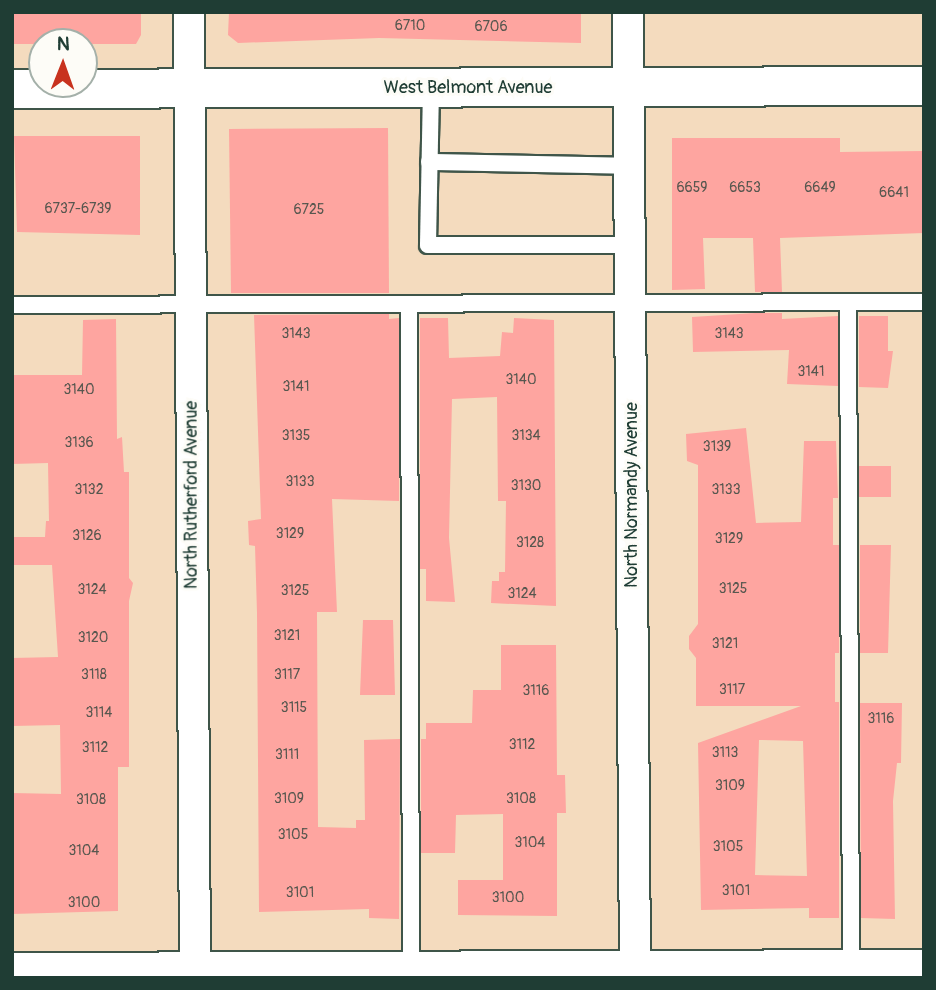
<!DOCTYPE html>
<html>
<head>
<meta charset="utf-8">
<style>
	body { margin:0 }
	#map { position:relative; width:936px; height:990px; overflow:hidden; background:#f4dbbe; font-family:Pangolin,sans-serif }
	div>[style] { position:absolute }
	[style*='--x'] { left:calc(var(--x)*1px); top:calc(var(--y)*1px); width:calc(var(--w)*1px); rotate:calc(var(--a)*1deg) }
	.building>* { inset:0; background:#fea5a0 }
	.roads { filter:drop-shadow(2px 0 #3f5549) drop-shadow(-2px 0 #3f5549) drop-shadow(0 2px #3f5549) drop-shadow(0 -2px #3f5549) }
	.service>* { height:16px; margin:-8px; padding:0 8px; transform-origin:8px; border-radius:8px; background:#fff }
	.minor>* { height:30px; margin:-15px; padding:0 15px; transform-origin:15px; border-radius:15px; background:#fff }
	.secondary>* { height:38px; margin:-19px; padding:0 19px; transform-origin:19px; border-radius:19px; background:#fff }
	span { translate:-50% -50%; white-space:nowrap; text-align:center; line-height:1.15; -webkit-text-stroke:6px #fdfcf7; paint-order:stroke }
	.number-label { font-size:14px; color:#57574f }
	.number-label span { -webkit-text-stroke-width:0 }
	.street-label { font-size:18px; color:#1f3d34 }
	.frame { position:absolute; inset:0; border:14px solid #1f3d34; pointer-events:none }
	.north { position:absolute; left:28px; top:28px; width:70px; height:70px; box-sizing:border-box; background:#fdfcf7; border:2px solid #a4b0a9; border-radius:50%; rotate:1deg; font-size:19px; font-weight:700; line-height:28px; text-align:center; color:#1f3d34 }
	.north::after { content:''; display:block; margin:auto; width:24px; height:32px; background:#c8321e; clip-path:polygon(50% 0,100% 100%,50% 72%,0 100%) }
</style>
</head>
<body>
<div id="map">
	<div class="building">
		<i style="clip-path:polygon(12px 12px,141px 12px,141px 35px,136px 44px,12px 44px)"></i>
		<i style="clip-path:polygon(229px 12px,581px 12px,581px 43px,379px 38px,238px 43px,228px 35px)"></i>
		<i style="clip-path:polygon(388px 128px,389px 293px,231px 293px,229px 129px)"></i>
		<i style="clip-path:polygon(14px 136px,140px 136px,140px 235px,17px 232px)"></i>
		<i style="clip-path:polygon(672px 138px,840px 138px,840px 152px,924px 151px,924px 233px,780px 238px,782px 292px,755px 292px,753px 238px,703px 238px,705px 289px,672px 290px)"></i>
		<i style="clip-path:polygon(755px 313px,782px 313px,782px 319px,838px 316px,838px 386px,787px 384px,789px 350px,693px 352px,692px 317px)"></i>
		<i style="clip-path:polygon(389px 314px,389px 319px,399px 318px,399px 501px,332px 499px,337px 612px,317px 612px,318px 827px,356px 828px,356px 820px,365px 820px,364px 740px,400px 739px,399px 919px,369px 918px,369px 909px,259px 912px,257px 613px,255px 546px,249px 545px,248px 521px,261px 519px,254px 315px)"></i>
		<i style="clip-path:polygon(859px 316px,888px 316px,888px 351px,893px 351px,888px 388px,859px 387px)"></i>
		<i style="clip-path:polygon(420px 318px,448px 318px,449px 358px,500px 356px,502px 332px,513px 333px,514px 318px,554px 320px,556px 606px,491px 603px,492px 581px,499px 581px,499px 572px,505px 572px,506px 501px,498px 501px,497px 397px,452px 399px,449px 538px,455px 602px,426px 601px,426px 569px,420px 569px)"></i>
		<i style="clip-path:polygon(116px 319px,117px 439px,122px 437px,124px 472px,129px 472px,129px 578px,133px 583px,129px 601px,129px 767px,118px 767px,118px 911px,12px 914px,12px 793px,61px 794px,60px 725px,12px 726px,12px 658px,58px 657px,52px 565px,12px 565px,12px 537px,45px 537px,46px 521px,49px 521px,48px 463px,12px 464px,12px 375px,82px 375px,83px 320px)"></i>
		<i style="clip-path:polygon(evenodd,746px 428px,756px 523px,801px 522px,804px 441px,836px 441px,838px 498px,833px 498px,833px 545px,839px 545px,839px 653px,835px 653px,835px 702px,839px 702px,839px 918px,809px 918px,809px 908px,701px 910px,698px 743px,801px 706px,696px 706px,696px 658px,689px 649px,689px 636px,698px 624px,698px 465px,687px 461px,686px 434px,746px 428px,759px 740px,803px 741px,807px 876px,755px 875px,759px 740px)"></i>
		<i style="clip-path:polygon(859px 466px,891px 466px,891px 497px,859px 497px)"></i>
		<i style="clip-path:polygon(860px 545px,891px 545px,888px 653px,860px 653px)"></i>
		<i style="clip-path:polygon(363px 620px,393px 620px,395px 695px,360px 695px)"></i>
		<i style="clip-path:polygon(501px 645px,556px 645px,557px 775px,565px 775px,566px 813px,557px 813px,557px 916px,458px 915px,458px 880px,503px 880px,503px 814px,456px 815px,455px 853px,421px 853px,421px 739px,426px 739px,426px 723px,472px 723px,473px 690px,501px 690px)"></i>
		<i style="clip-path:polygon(860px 703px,902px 703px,901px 763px,897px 763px,893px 801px,895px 919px,861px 918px)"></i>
	</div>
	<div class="roads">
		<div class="service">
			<i style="--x:431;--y:88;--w:157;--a:91.1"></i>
			<i style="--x:428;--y:245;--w:202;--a:0"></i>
			<i style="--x:429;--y:162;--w:201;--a:1.1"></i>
			<i style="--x:848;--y:302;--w:669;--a:89.74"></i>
			<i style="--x:409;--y:304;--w:668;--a:89.83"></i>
			<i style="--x:12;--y:305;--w:912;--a:-0.19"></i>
		</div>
		<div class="minor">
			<i style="--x:189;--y:12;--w:966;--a:89.64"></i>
			<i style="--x:628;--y:12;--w:966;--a:89.58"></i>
			<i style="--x:12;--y:968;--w:912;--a:-0.19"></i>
		</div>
		<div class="secondary">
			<i style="--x:12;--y:89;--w:912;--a:-0.19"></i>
		</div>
	</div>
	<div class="number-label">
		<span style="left:410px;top:26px">6710</span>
		<span style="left:491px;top:27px">6706</span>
		<span style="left:692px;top:188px">6659</span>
		<span style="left:745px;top:188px">6653</span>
		<span style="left:820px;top:188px">6649</span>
		<span style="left:894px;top:193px">6641</span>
		<span style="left:78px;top:209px">6737-6739</span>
		<span style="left:309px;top:210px">6725</span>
		<span style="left:296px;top:334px">3143</span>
		<span style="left:729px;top:334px">3143</span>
		<span style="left:811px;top:372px">3141</span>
		<span style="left:521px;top:380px">3140</span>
		<span style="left:296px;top:387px">3141</span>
		<span style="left:79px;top:390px">3140</span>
		<span style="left:296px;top:436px">3135</span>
		<span style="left:526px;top:436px">3134</span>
		<span style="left:79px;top:443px">3136</span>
		<span style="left:717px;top:447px">3139</span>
		<span style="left:300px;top:482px">3133</span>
		<span style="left:526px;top:486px">3130</span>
		<span style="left:89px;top:490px">3132</span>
		<span style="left:726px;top:490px">3133</span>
		<span style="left:290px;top:534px">3129</span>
		<span style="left:87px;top:536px">3126</span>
		<span style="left:729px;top:539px">3129</span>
		<span style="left:530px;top:543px">3128</span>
		<span style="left:733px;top:589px">3125</span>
		<span style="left:92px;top:590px">3124</span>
		<span style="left:295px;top:591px">3125</span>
		<span style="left:522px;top:594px">3124</span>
		<span style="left:287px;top:636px">3121</span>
		<span style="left:93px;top:638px">3120</span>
		<span style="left:725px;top:644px">3121</span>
		<span style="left:94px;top:675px">3118</span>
		<span style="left:287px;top:675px">3117</span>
		<span style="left:732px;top:690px">3117</span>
		<span style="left:536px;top:691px">3116</span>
		<span style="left:294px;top:708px">3115</span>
		<span style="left:99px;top:713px">3114</span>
		<span style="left:881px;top:719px">3116</span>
		<span style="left:522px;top:745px">3112</span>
		<span style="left:95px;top:748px">3112</span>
		<span style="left:725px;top:753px">3113</span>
		<span style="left:287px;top:755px">3111</span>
		<span style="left:730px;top:786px">3109</span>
		<span style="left:289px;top:799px">3109</span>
		<span style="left:521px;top:799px">3108</span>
		<span style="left:91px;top:800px">3108</span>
		<span style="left:293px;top:835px">3105</span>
		<span style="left:530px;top:843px">3104</span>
		<span style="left:728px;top:847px">3105</span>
		<span style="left:84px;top:851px">3104</span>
		<span style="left:736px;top:891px">3101</span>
		<span style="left:300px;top:893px">3101</span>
		<span style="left:508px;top:898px">3100</span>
		<span style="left:84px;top:903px">3100</span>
	</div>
	<div class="street-label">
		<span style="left:468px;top:88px">West Belmont Avenue</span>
		<span style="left:192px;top:495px;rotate:-90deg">North Rutherford Avenue</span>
		<span style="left:632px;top:495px;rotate:-90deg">North Normandy Avenue</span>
	</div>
	<div class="frame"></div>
	<div class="north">N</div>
</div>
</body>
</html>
